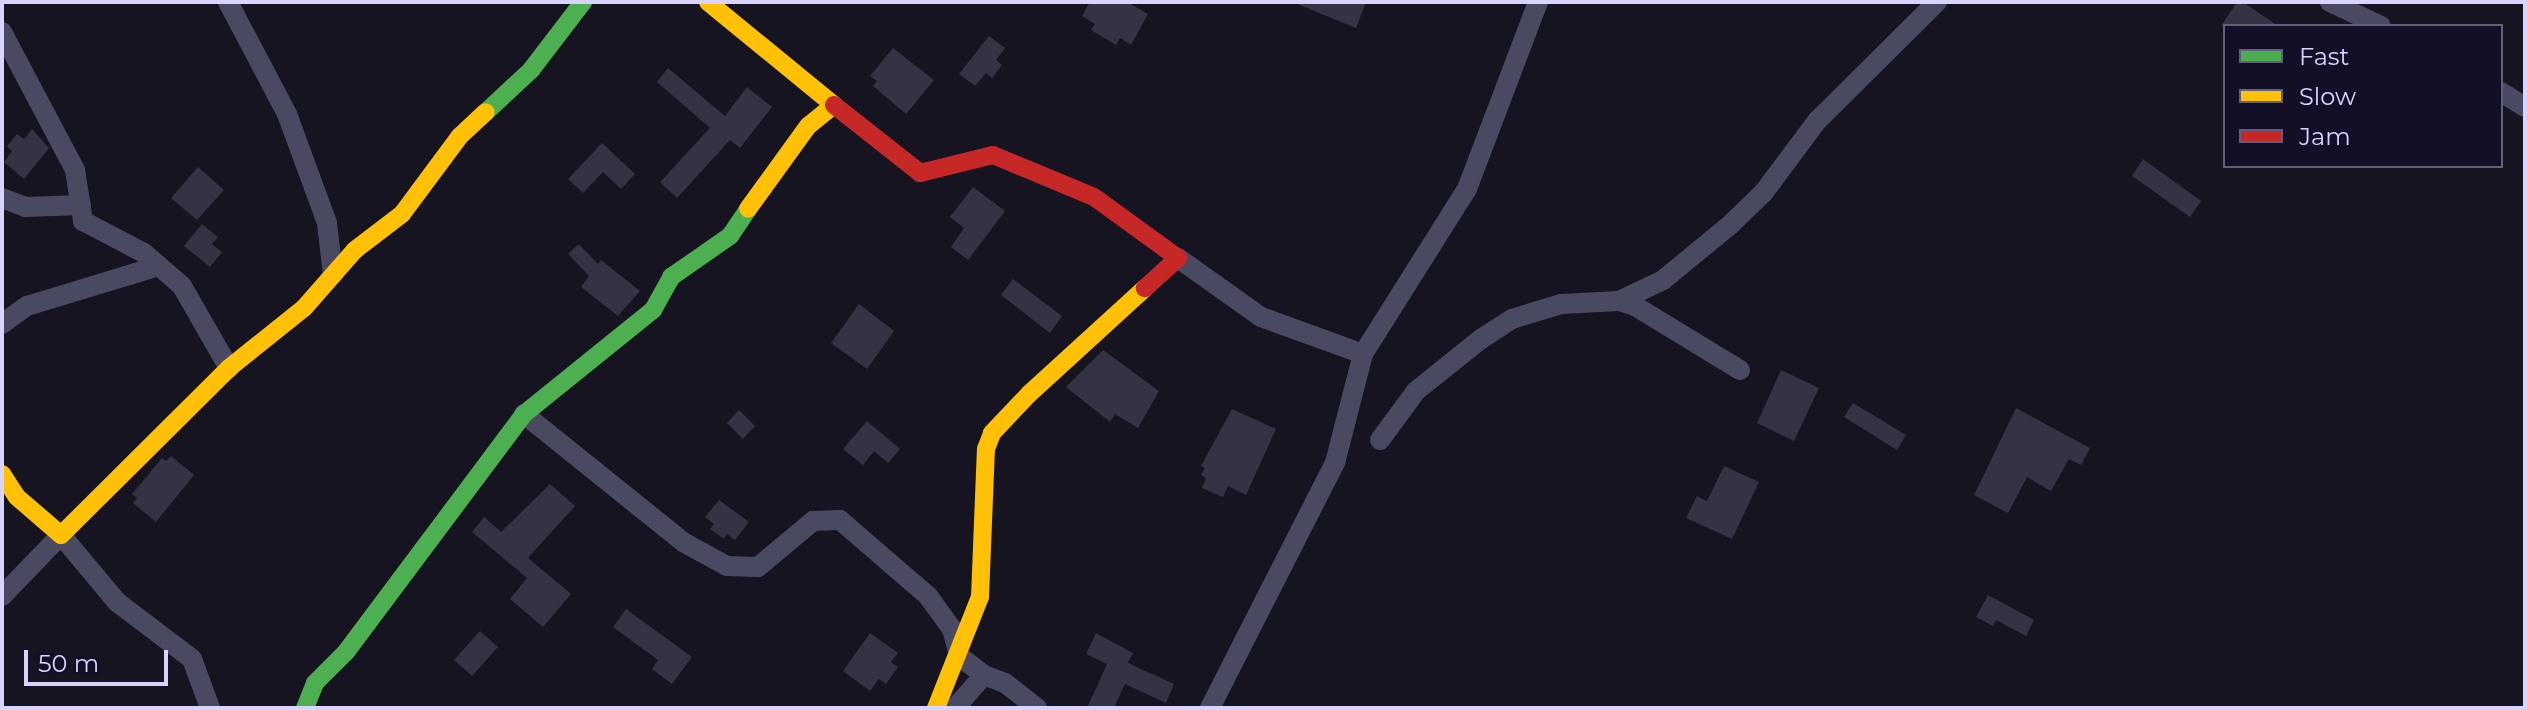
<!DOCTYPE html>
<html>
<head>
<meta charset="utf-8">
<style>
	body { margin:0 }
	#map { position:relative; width:2527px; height:710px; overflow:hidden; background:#161421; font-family:Montserrat,sans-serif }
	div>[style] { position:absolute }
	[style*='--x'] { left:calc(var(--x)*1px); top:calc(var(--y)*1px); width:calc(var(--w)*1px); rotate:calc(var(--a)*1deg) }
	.building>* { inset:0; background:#343243 }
	.street>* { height:20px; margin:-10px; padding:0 10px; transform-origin:10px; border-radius:10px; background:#4a4962 }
	.fast>* { height:18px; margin:-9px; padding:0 9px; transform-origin:9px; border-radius:9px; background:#4caf50 }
	.slow>* { height:18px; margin:-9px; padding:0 9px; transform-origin:9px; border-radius:9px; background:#ffc107 }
	.jam>* { height:18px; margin:-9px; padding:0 9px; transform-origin:9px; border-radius:9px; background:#c62828 }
	span { translate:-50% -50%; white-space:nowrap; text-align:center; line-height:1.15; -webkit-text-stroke:6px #130f26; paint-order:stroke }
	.frame { position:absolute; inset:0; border:4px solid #d9d4ff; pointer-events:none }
	.legend { position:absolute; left:2223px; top:24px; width:280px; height:144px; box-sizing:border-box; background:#130f26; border:2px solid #625e7d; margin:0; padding:10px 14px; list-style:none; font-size:24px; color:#d9d4ff }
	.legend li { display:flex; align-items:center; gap:16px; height:40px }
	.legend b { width:40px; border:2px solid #625e7d }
	.scale { position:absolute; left:24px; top:650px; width:144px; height:36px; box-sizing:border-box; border:4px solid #d9d4ff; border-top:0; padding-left:10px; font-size:24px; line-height:28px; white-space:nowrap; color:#d9d4ff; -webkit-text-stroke:6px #130f26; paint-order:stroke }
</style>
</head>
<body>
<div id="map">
	<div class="building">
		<i style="clip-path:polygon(1090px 2px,1127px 2px,1148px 14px,1131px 45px,1120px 38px,1116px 45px,1091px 30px,1095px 24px,1082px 16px)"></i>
		<i style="clip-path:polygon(1292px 2px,1366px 2px,1356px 28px)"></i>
		<i style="clip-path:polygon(2237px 2px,2243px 2px,2278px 26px,2221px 26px)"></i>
		<i style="clip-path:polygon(989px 36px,1005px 48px,996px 60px,1002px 65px,992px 78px,986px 73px,975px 86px,959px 74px)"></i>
		<i style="clip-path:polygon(893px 48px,934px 80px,906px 114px,873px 86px,877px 81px,870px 76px)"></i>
		<i style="clip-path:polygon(668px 68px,725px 116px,747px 87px,772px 107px,740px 148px,730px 140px,677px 198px,660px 182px,710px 128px,657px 82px)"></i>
		<i style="clip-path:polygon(32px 129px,49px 148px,24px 179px,4px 162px,12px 151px,7px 146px,17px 134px,24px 139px)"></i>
		<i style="clip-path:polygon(602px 143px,635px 174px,621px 189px,603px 172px,583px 193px,568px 179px)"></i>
		<i style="clip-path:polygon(2143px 159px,2201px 201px,2190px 217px,2132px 176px)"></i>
		<i style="clip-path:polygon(198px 167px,224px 190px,197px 220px,171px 198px)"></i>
		<i style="clip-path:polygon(973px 187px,1005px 211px,968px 260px,951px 247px,964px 228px,950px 217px)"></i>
		<i style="clip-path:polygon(202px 224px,218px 237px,212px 244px,222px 252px,210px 267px,184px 246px)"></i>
		<i style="clip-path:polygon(579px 244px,598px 264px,601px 260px,640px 291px,618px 316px,581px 287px,589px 276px,568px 254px)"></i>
		<i style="clip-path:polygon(1013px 279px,1062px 316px,1050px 333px,1001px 295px)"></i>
		<i style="clip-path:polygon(859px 304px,894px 331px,867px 369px,831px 343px)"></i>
		<i style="clip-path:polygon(1103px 350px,1159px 391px,1138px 428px,1115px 414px,1110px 422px,1066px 387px)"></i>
		<i style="clip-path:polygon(1781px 370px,1819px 388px,1794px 441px,1757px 423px)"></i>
		<i style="clip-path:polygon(1853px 403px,1906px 435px,1897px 450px,1844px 417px)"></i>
		<i style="clip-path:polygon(2016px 408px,2090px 448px,2081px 465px,2069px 459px,2051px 491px,2027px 477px,2008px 513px,1974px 495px)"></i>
		<i style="clip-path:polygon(1232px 409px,1276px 429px,1246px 495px,1228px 486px,1223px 497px,1202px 488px,1206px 478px,1201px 475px,1205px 468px,1201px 466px)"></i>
		<i style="clip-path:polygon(739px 410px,755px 426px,743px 439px,727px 423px)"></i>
		<i style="clip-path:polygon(867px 421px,900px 449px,888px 463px,874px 451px,863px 465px,843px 449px)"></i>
		<i style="clip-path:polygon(171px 456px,194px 475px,156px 522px,133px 503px,137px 498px,132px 494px,162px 458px,166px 461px)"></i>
		<i style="clip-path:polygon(1724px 466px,1759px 482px,1732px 539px,1686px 518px,1697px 496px,1707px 501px)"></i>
		<i style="clip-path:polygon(550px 484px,575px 506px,528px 558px,571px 594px,543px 627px,510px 599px,527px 578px,472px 532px,484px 517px,501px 532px)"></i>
		<i style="clip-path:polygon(719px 500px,749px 522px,735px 540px,727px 534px,724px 539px,710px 529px,714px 524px,705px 517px)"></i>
		<i style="clip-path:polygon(1988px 595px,2034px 620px,2026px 636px,1996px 620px,1993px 626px,1976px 617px)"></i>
		<i style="clip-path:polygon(626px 609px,692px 657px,672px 684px,652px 669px,658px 660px,613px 627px)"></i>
		<i style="clip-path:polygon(480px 631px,498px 647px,472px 676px,454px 660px)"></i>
		<i style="clip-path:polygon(870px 633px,898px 653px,891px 662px,898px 667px,886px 684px,879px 679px,870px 691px,843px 671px)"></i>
		<i style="clip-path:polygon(1096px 633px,1133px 653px,1128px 663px,1174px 684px,1166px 703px,1125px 684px,1114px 708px,1087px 708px,1107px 664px,1086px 654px)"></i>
	</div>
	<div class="street">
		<i style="--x:228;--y:2;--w:127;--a:62.2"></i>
		<i style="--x:287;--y:114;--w:116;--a:69.8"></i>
		<i style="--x:327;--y:223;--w:52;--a:83.4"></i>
		<i style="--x:2330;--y:2;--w:56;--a:25.2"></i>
		<i style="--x:2;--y:32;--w:156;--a:62.1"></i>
		<i style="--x:75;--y:170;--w:52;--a:81.1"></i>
		<i style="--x:83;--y:221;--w:69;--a:27.7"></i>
		<i style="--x:144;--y:253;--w:50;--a:41"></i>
		<i style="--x:182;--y:286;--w:95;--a:60.2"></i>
		<i style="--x:2501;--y:92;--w:28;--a:32"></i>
		<i style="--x:2;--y:198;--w:25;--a:21"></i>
		<i style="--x:25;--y:207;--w:56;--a:-2"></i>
		<i style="--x:1178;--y:258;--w:102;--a:35.4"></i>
		<i style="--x:1261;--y:317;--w:109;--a:19.9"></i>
		<i style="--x:1619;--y:301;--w:49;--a:-25.5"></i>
		<i style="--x:1663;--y:280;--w:87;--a:-39.4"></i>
		<i style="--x:1730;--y:225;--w:47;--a:-44.1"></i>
		<i style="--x:1764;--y:192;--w:89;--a:-53.3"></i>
		<i style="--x:1817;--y:121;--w:169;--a:-44.8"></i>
		<i style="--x:2;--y:324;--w:31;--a:-36"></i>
		<i style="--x:27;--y:306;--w:138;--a:-16.9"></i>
		<i style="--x:524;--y:414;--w:204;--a:38.8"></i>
		<i style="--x:683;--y:542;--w:50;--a:28.6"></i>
		<i style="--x:727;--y:566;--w:31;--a:2"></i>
		<i style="--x:758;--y:567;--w:72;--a:-39.9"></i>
		<i style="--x:813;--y:521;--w:27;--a:-2"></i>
		<i style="--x:840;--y:520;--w:116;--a:40.8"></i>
		<i style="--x:928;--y:596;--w:41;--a:54"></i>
		<i style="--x:952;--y:629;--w:28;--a:75"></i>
		<i style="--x:959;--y:656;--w:31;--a:37"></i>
		<i style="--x:1380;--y:440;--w:61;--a:-53.7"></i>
		<i style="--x:1416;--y:391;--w:83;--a:-38.7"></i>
		<i style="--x:1481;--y:339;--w:37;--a:-33"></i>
		<i style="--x:1512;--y:319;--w:51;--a:-17"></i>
		<i style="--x:1561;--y:304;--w:58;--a:-3"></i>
		<i style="--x:1619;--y:301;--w:17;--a:17"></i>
		<i style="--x:1635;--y:306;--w:123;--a:31.4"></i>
		<i style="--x:2;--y:596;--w:85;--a:-46"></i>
		<i style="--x:61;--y:535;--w:87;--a:50.1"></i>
		<i style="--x:117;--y:602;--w:94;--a:37.2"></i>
		<i style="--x:192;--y:659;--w:52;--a:69.8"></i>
		<i style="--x:955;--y:708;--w:44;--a:-48.7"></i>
		<i style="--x:984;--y:675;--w:22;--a:21"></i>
		<i style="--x:1005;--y:683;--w:41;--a:38"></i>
		<i style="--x:1210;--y:708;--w:275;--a:-63"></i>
		<i style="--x:1335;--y:463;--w:113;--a:-75.6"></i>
		<i style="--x:1363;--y:354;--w:195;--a:-57.8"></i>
		<i style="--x:1467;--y:189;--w:200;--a:-69.2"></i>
	</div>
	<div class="fast">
		<i style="--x:486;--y:112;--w:62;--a:-43"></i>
		<i style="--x:531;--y:70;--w:86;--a:-52.6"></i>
		<i style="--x:305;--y:708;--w:27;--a:-68"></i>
		<i style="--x:315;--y:683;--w:44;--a:-45"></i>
		<i style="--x:346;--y:652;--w:297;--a:-53.2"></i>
		<i style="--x:524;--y:414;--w:166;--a:-38.9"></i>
		<i style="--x:653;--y:310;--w:38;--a:-61"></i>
		<i style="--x:671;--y:277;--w:72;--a:-34.8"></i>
		<i style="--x:730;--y:236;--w:32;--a:-56"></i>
	</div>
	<div class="slow">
		<i style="--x:708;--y:2;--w:163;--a:39.3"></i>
		<i style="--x:834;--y:105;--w:33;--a:141"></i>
		<i style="--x:808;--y:126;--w:102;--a:125.9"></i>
		<i style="--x:2;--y:474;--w:27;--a:57"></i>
		<i style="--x:17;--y:497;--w:58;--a:40.8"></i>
		<i style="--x:61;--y:535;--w:237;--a:-44.8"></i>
		<i style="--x:229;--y:368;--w:96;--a:-38.7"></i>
		<i style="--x:304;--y:308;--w:77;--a:-48.7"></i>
		<i style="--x:355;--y:250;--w:59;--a:-37.5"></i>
		<i style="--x:402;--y:214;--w:97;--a:-53.4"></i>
		<i style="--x:460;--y:136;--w:35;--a:-43"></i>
		<i style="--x:936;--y:708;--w:119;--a:-68.4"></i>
		<i style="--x:980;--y:597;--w:148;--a:-87.7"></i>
		<i style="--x:986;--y:449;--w:17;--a:-69"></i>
		<i style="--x:992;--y:433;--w:54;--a:-46.5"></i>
		<i style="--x:1029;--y:394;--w:157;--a:-42.4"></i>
	</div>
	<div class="jam">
		<i style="--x:834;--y:105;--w:110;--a:38.3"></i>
		<i style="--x:920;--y:173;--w:75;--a:-13.9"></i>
		<i style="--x:993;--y:155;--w:109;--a:22.6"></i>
		<i style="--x:1094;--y:197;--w:104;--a:36"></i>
		<i style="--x:1178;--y:258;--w:45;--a:137.7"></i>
	</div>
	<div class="frame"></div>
	<ul class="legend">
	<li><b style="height:10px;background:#4caf50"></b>Fast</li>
	<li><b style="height:10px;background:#ffc107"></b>Slow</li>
	<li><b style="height:10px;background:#c62828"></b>Jam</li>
	</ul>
	<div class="scale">50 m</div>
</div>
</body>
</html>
